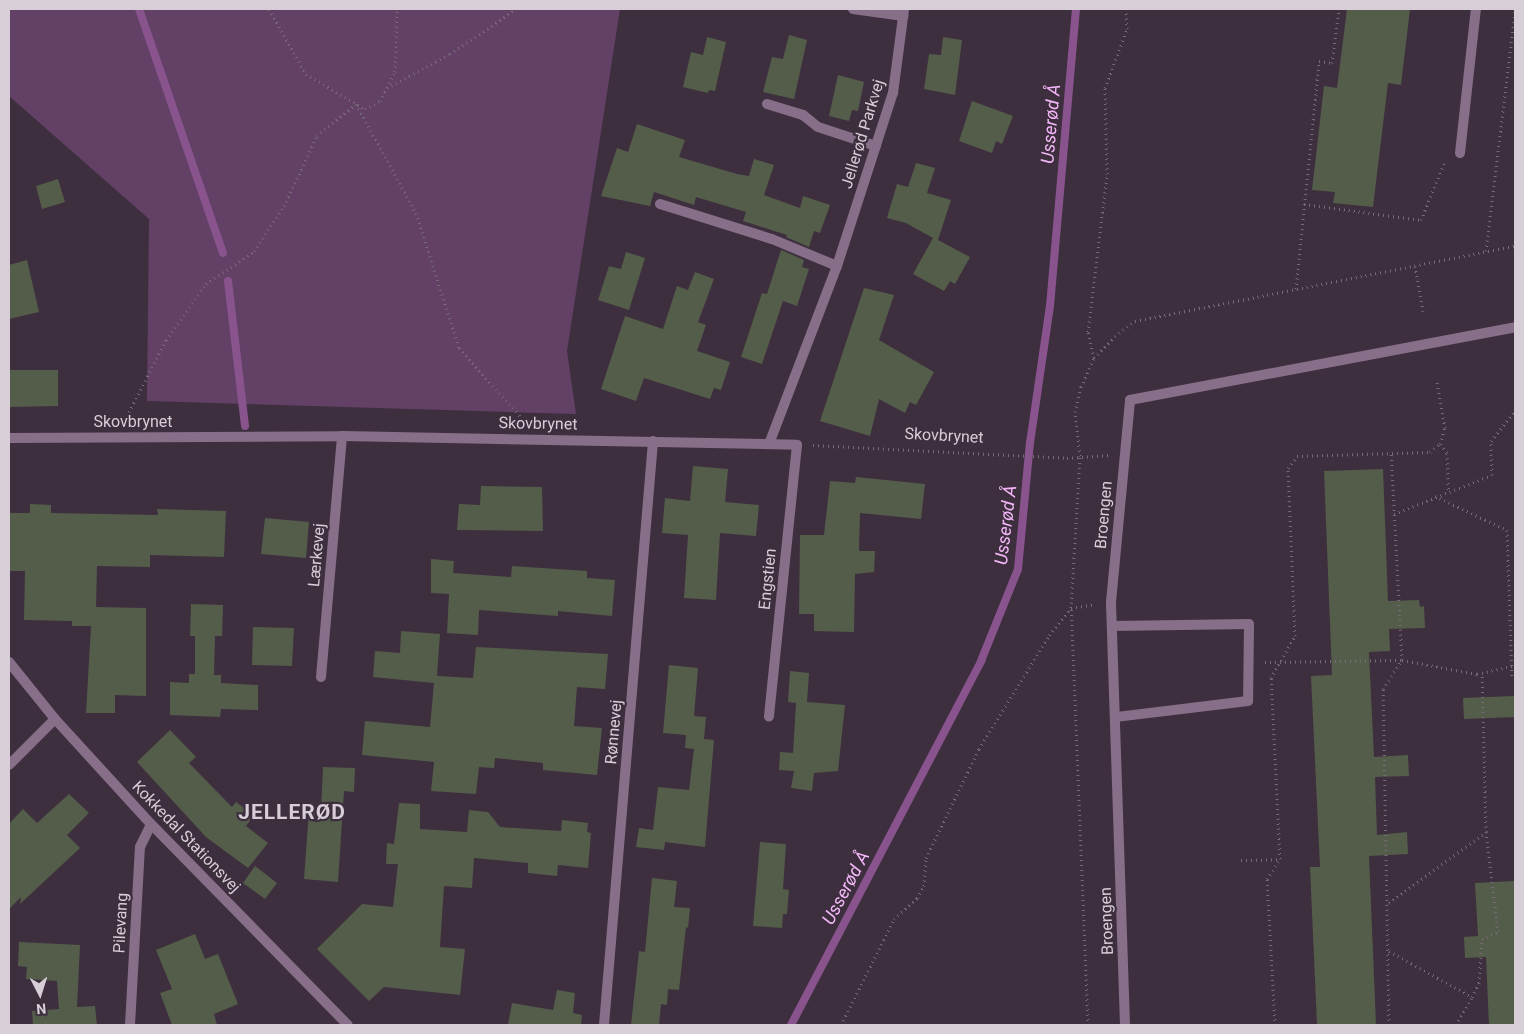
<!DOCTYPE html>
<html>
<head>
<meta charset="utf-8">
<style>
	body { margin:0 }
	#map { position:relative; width:1524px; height:1034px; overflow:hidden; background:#3e2f3f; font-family:Roboto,sans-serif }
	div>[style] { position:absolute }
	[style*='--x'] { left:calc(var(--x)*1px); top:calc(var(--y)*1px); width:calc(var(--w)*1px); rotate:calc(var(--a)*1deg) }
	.green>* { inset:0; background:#634166 }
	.stream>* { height:8px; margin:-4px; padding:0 4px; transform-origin:4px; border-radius:4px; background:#89548e }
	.building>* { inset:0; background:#545d49 }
	.path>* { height:3px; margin-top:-1.5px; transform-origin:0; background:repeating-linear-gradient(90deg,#786b79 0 1px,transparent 0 5px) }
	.service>* { height:10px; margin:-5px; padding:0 5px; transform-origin:5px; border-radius:5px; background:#876f89 }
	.minor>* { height:10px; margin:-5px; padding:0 5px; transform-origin:5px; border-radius:5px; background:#876f89 }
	span { translate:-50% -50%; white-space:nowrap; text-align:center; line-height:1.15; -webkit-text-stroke:4.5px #3e2f3f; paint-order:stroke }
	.street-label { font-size:16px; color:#d7ced8 }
	.water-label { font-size:18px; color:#f3b7f8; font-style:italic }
	.district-label { font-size:21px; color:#d7ced8; font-weight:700; letter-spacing:1px }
	.frame { position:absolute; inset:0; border:10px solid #d7ced8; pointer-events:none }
	.north { position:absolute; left:15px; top:969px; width:50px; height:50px; -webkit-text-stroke:4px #3e2f3f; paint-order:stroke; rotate:175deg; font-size:14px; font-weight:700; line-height:20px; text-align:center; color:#d7ced8 }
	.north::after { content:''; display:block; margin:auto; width:18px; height:22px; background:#d7ced8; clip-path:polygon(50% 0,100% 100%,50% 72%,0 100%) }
</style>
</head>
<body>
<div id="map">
	<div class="green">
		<i style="clip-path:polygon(9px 9px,620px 9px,567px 351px,576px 414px,147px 401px,149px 219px,9px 96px)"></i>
	</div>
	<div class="stream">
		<i style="--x:139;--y:9;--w:258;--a:71"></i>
		<i style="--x:228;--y:281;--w:146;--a:83.3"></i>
		<i style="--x:791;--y:1025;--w:411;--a:-62.4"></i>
		<i style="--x:981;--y:661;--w:99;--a:-68.1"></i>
		<i style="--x:1018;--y:569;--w:127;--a:-84.6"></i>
		<i style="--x:1030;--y:443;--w:138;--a:-81.7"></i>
		<i style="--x:1050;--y:306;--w:298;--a:-85"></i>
	</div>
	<div class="building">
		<i style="clip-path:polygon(1347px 9px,1410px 9px,1401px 85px,1388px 83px,1373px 207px,1333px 203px,1335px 192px,1312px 190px,1324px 86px,1337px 88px)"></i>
		<i style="clip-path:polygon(789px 35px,807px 40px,794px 99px,763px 92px,772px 57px,783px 59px)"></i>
		<i style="clip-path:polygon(707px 37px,726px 42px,715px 91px,709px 90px,708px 93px,683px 87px,691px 52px,703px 55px)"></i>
		<i style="clip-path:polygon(943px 37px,962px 40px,955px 95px,924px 89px,929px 54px,941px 55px)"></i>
		<i style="clip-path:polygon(838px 75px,864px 82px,858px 111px,852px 110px,849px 121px,829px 116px)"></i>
		<i style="clip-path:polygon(972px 101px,1013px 116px,1002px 144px,996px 141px,992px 153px,959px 141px)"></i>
		<i style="clip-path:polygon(637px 124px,685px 140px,679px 157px,737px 174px,749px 176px,754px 159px,774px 165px,764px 195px,800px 208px,803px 196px,830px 205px,820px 233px,814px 231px,809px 247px,786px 237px,787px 235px,743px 221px,746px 212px,696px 197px,694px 205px,654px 192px,650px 206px,601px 196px,617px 148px,628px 152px)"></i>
		<i style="clip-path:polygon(916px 163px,935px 168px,927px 193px,951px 200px,938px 240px,970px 257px,955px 284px,950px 281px,944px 291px,913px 274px,933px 238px,906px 223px,887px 218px,897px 184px,908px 187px)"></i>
		<i style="clip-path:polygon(58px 179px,65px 202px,42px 209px,36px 186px)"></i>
		<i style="clip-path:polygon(781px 250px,804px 260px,802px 267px,809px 269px,797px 306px,783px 301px,762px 364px,741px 357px,762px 293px,767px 294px)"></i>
		<i style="clip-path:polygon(626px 252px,645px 258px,629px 310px,598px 300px,609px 266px,621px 269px)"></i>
		<i style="clip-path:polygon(27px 260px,39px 312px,9px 319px,9px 265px)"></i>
		<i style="clip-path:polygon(695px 272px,714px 279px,698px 322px,706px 325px,697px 351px,730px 362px,721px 390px,714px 388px,710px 399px,644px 378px,636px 401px,601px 389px,625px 316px,663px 329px,677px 286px,688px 290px)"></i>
		<i style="clip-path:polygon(864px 288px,894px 295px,879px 340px,934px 372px,916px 405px,910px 402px,905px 413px,879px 399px,870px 436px,820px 421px)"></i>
		<i style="clip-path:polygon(9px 370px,58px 370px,58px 406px,9px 407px)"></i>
		<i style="clip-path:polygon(693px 466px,728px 469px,725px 502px,759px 505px,756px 536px,720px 533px,716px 600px,684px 598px,688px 535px,662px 533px,665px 498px,690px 501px)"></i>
		<i style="clip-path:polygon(1383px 469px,1388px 601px,1419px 600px,1420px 607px,1424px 606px,1425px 628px,1389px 629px,1390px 651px,1369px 652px,1374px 757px,1408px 755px,1409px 776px,1375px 777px,1377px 835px,1407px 832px,1408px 854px,1369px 856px,1376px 1025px,1317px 1025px,1310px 867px,1320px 867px,1311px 676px,1332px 675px,1324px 471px)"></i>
		<i style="clip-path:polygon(856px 477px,925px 484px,921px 519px,860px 513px,859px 551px,875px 551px,874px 572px,855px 574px,854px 632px,814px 631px,814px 614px,799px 614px,800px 535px,824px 535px,830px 481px,855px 483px)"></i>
		<i style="clip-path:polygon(481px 486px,542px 487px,543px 531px,457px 530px,459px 504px,480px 505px)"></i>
		<i style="clip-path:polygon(30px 504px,51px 505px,51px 513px,158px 515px,157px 509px,226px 511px,224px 557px,150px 555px,150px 567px,97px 566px,96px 607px,146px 608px,146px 696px,115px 695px,115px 713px,86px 713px,91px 626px,72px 626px,72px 621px,24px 620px,25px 571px,9px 571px,9px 513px,30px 513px)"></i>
		<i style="clip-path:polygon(265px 518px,309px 522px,306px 558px,261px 554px)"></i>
		<i style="clip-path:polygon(431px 559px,454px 561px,453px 573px,511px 577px,512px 566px,587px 571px,587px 578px,615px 580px,612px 616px,558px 611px,558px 616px,479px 610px,478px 635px,447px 633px,449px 594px,431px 593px)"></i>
		<i style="clip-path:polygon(191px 604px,223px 605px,222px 636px,215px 636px,214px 675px,221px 675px,221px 683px,258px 685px,258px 710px,221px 709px,220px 717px,170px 715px,170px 682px,189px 683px,189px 674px,195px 674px,195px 636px,190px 636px)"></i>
		<i style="clip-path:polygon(253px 627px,294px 628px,292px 666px,252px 665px)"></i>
		<i style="clip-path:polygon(401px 631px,440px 634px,437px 676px,473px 678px,476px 647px,608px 654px,605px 689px,577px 687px,574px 726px,602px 728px,597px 775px,543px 770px,543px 763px,495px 758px,494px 768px,479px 767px,476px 794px,431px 791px,434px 762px,362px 755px,365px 721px,430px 727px,434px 683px,373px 677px,375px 651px,400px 653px)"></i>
		<i style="clip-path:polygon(669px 665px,698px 668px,694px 716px,706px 717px,704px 739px,714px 740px,705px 847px,665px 842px,664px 850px,636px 847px,639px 828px,653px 830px,658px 787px,689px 790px,694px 749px,685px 748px,686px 735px,663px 733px)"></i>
		<i style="clip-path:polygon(790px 671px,809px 673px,807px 702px,845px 705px,838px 771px,814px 773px,812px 791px,791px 788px,794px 771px,779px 770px,780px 752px,793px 753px,796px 703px,788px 702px)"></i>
		<i style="clip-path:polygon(1515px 696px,1515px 717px,1464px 719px,1463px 698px)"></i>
		<i style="clip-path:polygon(170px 730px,196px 757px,189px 763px,232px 807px,236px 802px,254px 815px,246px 826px,268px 843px,248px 868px,206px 837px,137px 762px)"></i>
		<i style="clip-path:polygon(323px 767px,355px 768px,354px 792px,344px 791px,338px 882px,304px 879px,309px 810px,321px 811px)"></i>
		<i style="clip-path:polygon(69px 794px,89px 813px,67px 835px,80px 848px,20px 904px,21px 897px,9px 909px,9px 824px,23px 809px,37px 823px)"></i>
		<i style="clip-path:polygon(399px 803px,420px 804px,420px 829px,467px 832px,469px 810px,488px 812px,500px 827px,561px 831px,562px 820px,588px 823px,587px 832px,591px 833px,588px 868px,558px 865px,557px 876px,528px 873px,528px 863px,474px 858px,472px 888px,444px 886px,440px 947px,465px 949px,460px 995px,384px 987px,369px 1001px,317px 949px,362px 904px,393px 907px,398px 864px,386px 864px,387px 843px,394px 844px)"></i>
		<i style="clip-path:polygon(760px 842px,786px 844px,783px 889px,789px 890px,787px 914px,783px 914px,782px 928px,753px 926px)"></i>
		<i style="clip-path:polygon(255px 866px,277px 883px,265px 899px,243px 883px)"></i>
		<i style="clip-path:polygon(652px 878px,677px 881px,674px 907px,690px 908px,688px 928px,686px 927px,679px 990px,668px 989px,667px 1005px,661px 1004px,659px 1025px,631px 1025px,639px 951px,645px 952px)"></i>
		<i style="clip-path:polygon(1515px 881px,1515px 1025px,1489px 1025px,1486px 957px,1465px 958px,1464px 937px,1478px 936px,1475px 883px)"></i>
		<i style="clip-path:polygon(195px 934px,205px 959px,218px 954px,238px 1004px,214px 1014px,217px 1025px,172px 1025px,160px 993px,172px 989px,156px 950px)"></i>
		<i style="clip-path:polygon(19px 942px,80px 945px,77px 1007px,95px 1006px,97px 1025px,33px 1025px,32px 1011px,59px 1009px,57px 981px,26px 979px,27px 967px,18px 966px)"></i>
		<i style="clip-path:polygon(557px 990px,575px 993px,573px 1013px,582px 1015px,581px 1025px,508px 1025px,512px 1003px,553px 1010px)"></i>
	</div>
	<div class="path">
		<i style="--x:269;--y:9;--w:75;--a:60.4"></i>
		<i style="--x:306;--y:74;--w:69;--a:30.7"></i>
		<i style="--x:365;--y:109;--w:17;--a:-28"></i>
		<i style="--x:380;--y:101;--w:33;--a:-63"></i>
		<i style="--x:395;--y:72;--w:63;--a:-88.2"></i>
		<i style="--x:387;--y:88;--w:72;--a:-28.4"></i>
		<i style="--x:450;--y:54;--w:80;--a:-34.3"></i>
		<i style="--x:1304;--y:204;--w:118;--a:7.8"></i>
		<i style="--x:1421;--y:220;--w:64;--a:-67.9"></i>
		<i style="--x:1486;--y:251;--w:242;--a:-83.1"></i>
		<i style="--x:1415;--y:266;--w:46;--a:79.9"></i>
		<i style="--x:1296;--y:289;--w:229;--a:-84.2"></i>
		<i style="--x:1319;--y:61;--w:13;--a:9"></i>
		<i style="--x:1332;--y:63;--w:54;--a:-82.6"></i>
		<i style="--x:1094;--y:358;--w:27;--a:-103"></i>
		<i style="--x:1088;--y:332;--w:159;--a:-83.1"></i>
		<i style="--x:1107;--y:174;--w:86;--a:-91.3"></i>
		<i style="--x:1105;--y:88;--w:63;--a:-69.6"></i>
		<i style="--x:1127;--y:29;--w:20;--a:-93"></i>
		<i style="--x:121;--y:421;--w:12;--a:-48"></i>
		<i style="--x:129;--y:412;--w:81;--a:-62.8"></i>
		<i style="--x:166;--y:340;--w:69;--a:-54.5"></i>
		<i style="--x:206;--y:284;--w:58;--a:-34.5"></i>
		<i style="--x:254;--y:251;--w:54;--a:-56.3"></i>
		<i style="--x:284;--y:206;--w:77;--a:-64.8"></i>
		<i style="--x:317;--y:136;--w:50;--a:-39.4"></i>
		<i style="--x:356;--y:104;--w:124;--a:61.2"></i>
		<i style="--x:416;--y:213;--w:142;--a:72.3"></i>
		<i style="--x:459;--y:348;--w:101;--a:48.2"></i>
		<i style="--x:1440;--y:444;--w:11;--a:52"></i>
		<i style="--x:1447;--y:453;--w:38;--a:88"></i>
		<i style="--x:813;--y:445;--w:254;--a:2.9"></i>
		<i style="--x:1067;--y:458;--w:42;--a:-4.1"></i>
		<i style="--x:1435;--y:496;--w:80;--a:25.3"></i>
		<i style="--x:1507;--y:530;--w:148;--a:88.1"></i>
		<i style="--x:1394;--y:514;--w:105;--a:-21.7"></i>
		<i style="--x:1492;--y:475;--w:34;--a:-92"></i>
		<i style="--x:1491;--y:441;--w:39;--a:-52"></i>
		<i style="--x:1265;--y:662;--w:137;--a:-0.8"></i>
		<i style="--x:1402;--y:660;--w:76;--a:10.6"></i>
		<i style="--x:1477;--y:674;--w:36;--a:-13"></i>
		<i style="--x:1241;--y:860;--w:39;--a:-1"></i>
		<i style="--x:1389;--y:903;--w:120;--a:-36.2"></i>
		<i style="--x:1389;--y:951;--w:95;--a:29"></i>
		<i style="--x:1472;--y:997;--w:16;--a:-63"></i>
		<i style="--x:1479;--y:983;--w:44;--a:-86.1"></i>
		<i style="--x:1482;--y:939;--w:17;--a:-24"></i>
		<i style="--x:1498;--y:932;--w:101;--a:-96.8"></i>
		<i style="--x:1486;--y:832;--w:159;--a:-91.4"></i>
		<i style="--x:841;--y:1025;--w:119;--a:-63.4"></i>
		<i style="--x:894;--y:919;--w:31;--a:-42"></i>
		<i style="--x:917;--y:898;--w:14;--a:-60"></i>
		<i style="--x:924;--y:886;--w:28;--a:-86"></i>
		<i style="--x:926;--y:858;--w:121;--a:-64.1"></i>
		<i style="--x:979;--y:749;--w:134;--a:-58.4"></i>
		<i style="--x:1049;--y:635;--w:35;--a:-51"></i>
		<i style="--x:1071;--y:608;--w:25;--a:-9"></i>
		<i style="--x:1088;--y:1025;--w:417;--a:-92.3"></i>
		<i style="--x:1071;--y:608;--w:152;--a:-86.6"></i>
		<i style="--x:1080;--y:456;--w:44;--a:-96.5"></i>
		<i style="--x:1075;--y:412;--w:26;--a:-77"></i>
		<i style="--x:1081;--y:387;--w:32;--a:-66"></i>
		<i style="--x:1094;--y:358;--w:30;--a:-46"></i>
		<i style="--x:1115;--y:336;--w:25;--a:-37"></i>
		<i style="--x:1135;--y:321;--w:387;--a:-11.2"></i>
		<i style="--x:1275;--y:1025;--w:146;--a:-93.1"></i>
		<i style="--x:1267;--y:879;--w:24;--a:-57"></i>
		<i style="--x:1280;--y:859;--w:181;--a:-92.8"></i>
		<i style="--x:1271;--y:678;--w:48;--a:-60.3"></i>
		<i style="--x:1295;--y:636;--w:168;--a:-92.4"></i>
		<i style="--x:1288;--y:468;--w:15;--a:-53"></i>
		<i style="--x:1297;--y:456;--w:133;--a:-1.7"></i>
		<i style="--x:1430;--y:452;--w:13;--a:-39"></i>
		<i style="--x:1440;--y:444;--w:17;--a:-73"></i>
		<i style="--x:1445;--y:428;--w:47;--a:-99.9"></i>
		<i style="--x:1389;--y:1025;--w:336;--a:-91"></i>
		<i style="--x:1383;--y:689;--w:35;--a:-57"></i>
		<i style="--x:1402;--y:660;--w:207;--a:-93"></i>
		<i style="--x:1456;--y:1025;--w:32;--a:-60"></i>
	</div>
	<div class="service">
		<i style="--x:853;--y:9;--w:51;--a:7.8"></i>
		<i style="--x:767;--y:104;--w:38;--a:17"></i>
		<i style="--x:803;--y:115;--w:19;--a:39"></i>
		<i style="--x:818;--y:127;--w:61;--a:18.1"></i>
		<i style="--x:1460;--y:153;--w:145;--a:-83.7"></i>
		<i style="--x:1112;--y:626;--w:137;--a:-0.8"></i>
		<i style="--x:1249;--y:624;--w:77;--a:90.7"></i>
		<i style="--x:1248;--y:701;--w:134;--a:173.1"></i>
	</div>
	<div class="minor">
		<i style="--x:660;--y:204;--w:117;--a:17.4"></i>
		<i style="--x:772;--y:239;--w:70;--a:22.6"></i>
		<i style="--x:9;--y:438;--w:333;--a:-0.3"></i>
		<i style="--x:342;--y:436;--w:455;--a:1.1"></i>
		<i style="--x:797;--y:445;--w:273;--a:95.9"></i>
		<i style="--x:769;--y:444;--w:191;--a:-69.1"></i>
		<i style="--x:837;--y:266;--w:182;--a:-72.1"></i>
		<i style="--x:893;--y:93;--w:85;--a:-82.5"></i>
		<i style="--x:9;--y:662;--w:73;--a:51.1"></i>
		<i style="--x:55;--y:719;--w:142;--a:47.6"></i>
		<i style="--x:151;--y:824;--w:281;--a:45.6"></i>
		<i style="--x:321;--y:677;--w:242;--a:-85"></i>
		<i style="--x:9;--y:765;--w:65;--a:-45"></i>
		<i style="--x:130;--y:1025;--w:178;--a:-86.8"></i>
		<i style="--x:140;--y:847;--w:25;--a:-64"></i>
		<i style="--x:604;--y:1025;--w:586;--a:-85.2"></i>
		<i style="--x:1125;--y:1025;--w:423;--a:-91.9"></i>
		<i style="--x:1111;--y:602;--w:203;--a:-84.6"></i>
		<i style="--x:1130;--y:400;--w:392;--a:-10.7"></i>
	</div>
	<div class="street-label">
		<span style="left:863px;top:134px;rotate:-73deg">Jellerød Parkvej</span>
		<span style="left:133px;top:422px">Skovbrynet</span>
		<span style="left:538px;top:424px;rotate:1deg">Skovbrynet</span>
		<span style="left:944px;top:436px;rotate:3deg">Skovbrynet</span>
		<span style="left:1104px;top:515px;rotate:-85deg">Broengen</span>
		<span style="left:317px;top:555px;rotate:-85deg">Lærkevej</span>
		<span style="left:768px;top:579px;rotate:-84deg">Engstien</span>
		<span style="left:614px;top:732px;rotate:-85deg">Rønnevej</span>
		<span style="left:186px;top:837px;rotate:46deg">Kokkedal Stationsvej</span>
		<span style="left:1107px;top:921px;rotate:-92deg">Broengen</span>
		<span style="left:121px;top:923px;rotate:-87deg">Pilevang</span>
	</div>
	<div class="water-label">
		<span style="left:1051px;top:124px;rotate:-85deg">Usserød Å</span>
		<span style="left:1006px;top:525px;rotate:-83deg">Usserød Å</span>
		<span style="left:846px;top:888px;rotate:-62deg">Usserød Å</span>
	</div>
	<div class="district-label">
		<span style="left:292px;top:812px">JELLERØD</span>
	</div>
	<div class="frame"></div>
	<div class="north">N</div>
</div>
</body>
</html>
